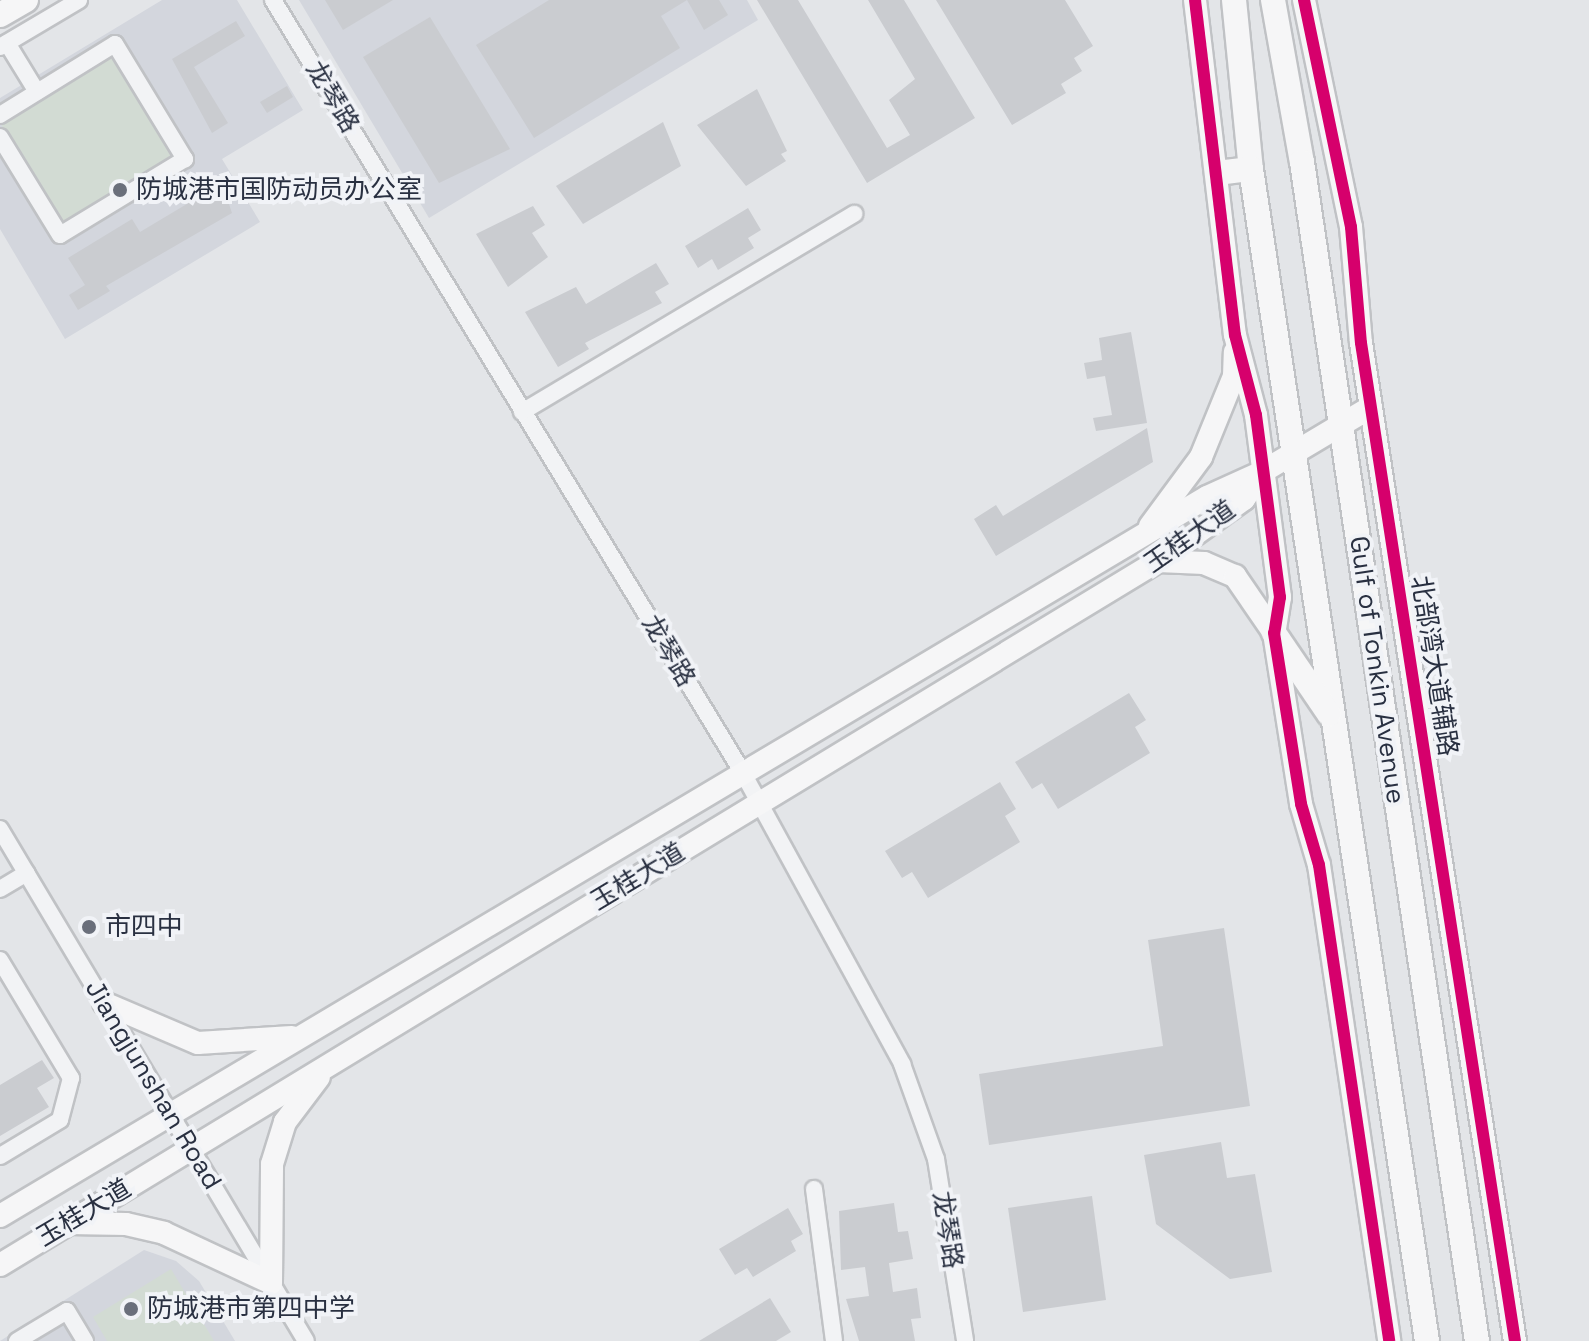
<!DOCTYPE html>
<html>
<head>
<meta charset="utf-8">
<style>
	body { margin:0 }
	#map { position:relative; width:1589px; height:1341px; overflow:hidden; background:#e3e5e8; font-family:"Space Grotesk","Noto Sans SC",sans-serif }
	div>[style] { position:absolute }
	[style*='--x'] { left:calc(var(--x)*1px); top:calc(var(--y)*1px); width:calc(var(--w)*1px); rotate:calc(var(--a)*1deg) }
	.built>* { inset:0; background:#d3d6dd }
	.green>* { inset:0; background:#d2dbd3 }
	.building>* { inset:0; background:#caccd0 }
	.roads { filter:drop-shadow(2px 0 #c0c2c5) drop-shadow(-2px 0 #c0c2c5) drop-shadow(0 2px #c0c2c5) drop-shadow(0 -2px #c0c2c5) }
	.minor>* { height:16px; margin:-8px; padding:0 8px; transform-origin:8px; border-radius:8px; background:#f2f3f5 }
	.major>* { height:22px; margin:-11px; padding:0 11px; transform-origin:11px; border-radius:11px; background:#f6f6f7 }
	.highway>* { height:24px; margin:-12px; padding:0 12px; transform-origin:12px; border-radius:12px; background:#f6f6f7 }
	.cycleway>* { height:12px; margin:-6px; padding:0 6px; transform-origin:6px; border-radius:6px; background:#d6006c }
	.dots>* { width:22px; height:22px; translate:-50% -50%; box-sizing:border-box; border:4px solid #f1f3f7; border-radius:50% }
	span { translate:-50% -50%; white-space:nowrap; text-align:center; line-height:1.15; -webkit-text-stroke:8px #f1f3f7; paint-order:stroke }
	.street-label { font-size:26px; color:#293041 }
	.poi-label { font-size:26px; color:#293041 }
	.left { translate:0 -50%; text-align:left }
</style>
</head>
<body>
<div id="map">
	<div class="built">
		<i style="clip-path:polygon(162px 0,237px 0,303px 110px,222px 159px,260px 222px,65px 339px,0 229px,0 98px)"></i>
		<i style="clip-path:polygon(299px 0,747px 0,758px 20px,429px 218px)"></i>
		<i style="clip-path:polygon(144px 1250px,176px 1261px,199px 1281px,235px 1341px,0 1341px)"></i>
	</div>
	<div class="green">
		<i style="clip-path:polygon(116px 54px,176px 154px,60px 223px,1px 124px)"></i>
		<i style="clip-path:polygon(171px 1269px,214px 1341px,107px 1341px,93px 1317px)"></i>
	</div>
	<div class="building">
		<i style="clip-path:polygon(325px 0,393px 0,343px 30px)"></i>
		<i style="clip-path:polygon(549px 0,687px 0,661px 16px,680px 48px,534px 138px,476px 45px)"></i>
		<i style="clip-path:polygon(687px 0,719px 0,728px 15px,704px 30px)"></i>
		<i style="clip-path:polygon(757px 0,798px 0,887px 148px,910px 135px,889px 100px,915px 79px,868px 0,904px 0,975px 118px,867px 183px)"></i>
		<i style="clip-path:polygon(936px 0,1065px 0,1093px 46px,1074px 58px,1082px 71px,1061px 84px,1066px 93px,1012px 125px)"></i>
		<i style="clip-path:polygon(430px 17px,510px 149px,439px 183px,363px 57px)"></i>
		<i style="clip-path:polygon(236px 21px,245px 36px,194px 67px,228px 123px,212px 133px,172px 59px)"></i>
		<i style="clip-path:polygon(287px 86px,293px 97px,267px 113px,260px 102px)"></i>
		<i style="clip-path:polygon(757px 89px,787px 151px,781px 154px,786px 161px,746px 186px,697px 125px)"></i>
		<i style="clip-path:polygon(663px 122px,681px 166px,583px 224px,556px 186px)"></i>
		<i style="clip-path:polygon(222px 183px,232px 213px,106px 286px,110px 291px,78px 310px,69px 295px,85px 285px,68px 258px,132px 219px,140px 232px)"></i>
		<i style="clip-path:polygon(533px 206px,545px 225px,532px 233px,548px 257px,508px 287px,476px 234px)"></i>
		<i style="clip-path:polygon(748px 208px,761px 230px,748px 238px,754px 248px,718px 270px,712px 259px,698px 268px,685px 246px)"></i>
		<i style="clip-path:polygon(656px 263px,669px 284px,655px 292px,662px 303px,585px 343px,589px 349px,558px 367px,525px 312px,576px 287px,586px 304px)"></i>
		<i style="clip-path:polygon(1131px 332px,1147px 423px,1096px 431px,1093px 418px,1112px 415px,1105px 376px,1087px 379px,1084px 363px,1102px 360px,1099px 338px)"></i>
		<i style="clip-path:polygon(1147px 428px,1153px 462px,996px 556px,974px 519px,996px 505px,1003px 516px)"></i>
		<i style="clip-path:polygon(1129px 693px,1146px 720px,1135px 727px,1150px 753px,1058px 809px,1042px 783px,1032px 789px,1015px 762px)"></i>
		<i style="clip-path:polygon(1000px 782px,1016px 809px,1005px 816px,1020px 842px,928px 898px,912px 872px,902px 878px,885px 851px)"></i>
		<i style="clip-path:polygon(1224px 928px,1250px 1106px,989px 1145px,979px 1074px,1163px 1046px,1148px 940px)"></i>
		<i style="clip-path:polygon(42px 1060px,54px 1078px,37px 1088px,49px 1107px,0 1136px,0 1085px)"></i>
		<i style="clip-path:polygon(1221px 1142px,1227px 1178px,1255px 1174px,1272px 1272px,1230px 1279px,1156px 1224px,1144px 1155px)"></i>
		<i style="clip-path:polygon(1092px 1196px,1106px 1300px,1023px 1312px,1008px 1208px)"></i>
		<i style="clip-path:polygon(894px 1203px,898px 1232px,908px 1231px,913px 1259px,889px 1263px,893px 1292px,917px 1288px,921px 1318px,911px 1319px,915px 1341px,859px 1341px,846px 1299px,869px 1296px,865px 1267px,841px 1270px,839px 1211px)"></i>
		<i style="clip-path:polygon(788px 1208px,803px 1234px,791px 1241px,796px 1251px,753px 1277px,747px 1268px,735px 1275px,719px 1249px)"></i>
		<i style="clip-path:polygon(770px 1298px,791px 1332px,776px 1341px,699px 1341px)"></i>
	</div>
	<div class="roads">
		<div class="minor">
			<i style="--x:273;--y:0;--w:905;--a:58.7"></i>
			<i style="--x:743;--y:773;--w:332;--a:61.3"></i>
			<i style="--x:902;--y:1064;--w:101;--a:70.3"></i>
			<i style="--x:936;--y:1159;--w:184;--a:80.9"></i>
			<i style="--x:7;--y:43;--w:57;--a:58.5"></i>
			<i style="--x:0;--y:47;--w:92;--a:-30.7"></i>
			<i style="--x:0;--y:115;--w:135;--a:-31.7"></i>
			<i style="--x:115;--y:44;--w:135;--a:58.7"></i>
			<i style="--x:185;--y:159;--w:146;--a:148.7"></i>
			<i style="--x:60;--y:235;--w:115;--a:-121.5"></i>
			<i style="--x:522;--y:412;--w:387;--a:-30.8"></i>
			<i style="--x:0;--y:829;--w:596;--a:59.14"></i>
			<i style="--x:0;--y:889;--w:31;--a:-31"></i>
			<i style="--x:0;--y:960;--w:138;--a:59"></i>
			<i style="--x:71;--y:1078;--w:43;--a:104.7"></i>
			<i style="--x:60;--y:1120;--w:70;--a:149"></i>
			<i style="--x:814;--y:1189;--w:153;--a:82.5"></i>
			<i style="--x:17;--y:1341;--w:58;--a:-31"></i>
			<i style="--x:67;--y:1311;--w:35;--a:59"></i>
		</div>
		<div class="major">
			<i style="--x:1195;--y:0;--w:337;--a:83.2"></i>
			<i style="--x:1235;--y:335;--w:83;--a:75.3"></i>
			<i style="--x:1256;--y:415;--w:184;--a:82.5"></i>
			<i style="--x:1280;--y:597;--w:36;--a:99"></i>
			<i style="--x:1274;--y:633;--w:173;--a:81"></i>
			<i style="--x:1301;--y:804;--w:64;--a:73.6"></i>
			<i style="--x:1319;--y:865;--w:481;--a:81.6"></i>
			<i style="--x:1304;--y:0;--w:232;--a:78.3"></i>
			<i style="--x:1351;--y:227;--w:116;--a:85.1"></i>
			<i style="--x:1361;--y:343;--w:1010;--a:81.23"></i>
			<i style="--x:1150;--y:526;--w:86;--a:-53.5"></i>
			<i style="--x:1201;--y:457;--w:87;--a:-67.8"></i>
			<i style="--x:1234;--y:376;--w:24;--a:-88"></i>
			<i style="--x:1158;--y:561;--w:46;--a:2.5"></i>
			<i style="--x:1204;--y:563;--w:34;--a:23"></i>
			<i style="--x:1235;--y:576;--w:69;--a:55.6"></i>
			<i style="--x:104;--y:1003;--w:102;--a:23.1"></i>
			<i style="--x:198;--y:1043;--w:94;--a:-3.7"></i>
			<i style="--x:0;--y:1216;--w:1405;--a:-30.78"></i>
			<i style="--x:1207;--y:497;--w:60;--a:-24.4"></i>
			<i style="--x:1262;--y:472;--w:127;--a:-30.8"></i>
			<i style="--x:69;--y:1223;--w:57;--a:1"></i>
			<i style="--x:126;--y:1224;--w:39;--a:13"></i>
			<i style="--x:164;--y:1233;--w:118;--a:25"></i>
			<i style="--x:271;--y:1283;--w:119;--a:-89.5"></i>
			<i style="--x:272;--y:1164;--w:44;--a:-72.8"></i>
			<i style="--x:285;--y:1122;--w:56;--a:-52.9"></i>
			<i style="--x:0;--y:1265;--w:1355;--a:-31.3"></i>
			<i style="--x:1158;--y:561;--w:106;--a:-35.8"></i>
			<i style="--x:1244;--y:499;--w:32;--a:-55"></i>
		</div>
		<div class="highway">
			<i style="--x:1234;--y:0;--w:170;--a:84.3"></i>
			<i style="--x:1251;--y:169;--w:1185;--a:81.46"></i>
			<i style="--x:1273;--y:0;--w:165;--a:79.9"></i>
			<i style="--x:1302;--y:162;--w:1192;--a:81.56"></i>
			<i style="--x:0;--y:15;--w:30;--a:-30"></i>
			<i style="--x:1217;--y:173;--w:34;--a:-7"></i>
			<i style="--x:1274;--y:633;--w:98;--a:55.8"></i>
		</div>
	</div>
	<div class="cycleway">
		<i style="--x:1195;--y:0;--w:337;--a:83.2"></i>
		<i style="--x:1235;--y:335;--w:83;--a:75.3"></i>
		<i style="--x:1256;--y:415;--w:184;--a:82.5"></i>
		<i style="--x:1280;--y:597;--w:36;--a:99"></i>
		<i style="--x:1274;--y:633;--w:173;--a:81"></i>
		<i style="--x:1301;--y:804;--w:64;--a:73.6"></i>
		<i style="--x:1319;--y:865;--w:481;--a:81.6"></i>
		<i style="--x:1304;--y:0;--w:232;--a:78.3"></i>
		<i style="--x:1351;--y:227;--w:116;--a:85.1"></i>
		<i style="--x:1361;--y:343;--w:1010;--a:81.23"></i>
	</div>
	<div class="dots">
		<i style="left:120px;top:190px;background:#6a6f7b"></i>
		<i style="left:89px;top:927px;background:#6a6f7b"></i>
		<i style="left:131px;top:1309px;background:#6a6f7b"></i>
	</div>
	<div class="street-label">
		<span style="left:332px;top:97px;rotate:59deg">龙琴路</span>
		<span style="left:1190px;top:537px;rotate:-35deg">玉桂大道</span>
		<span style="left:668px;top:651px;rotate:59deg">龙琴路</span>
		<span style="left:1434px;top:666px;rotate:81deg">北部湾大道辅路</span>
		<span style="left:1377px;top:670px;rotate:82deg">Gulf of Tonkin Avenue</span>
		<span style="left:638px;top:877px;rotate:-31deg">玉桂大道</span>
		<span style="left:153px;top:1085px;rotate:59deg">Jiangjunshan Road</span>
		<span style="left:84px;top:1213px;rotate:-31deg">玉桂大道</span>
		<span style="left:947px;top:1230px;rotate:81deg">龙琴路</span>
	</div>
	<div class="poi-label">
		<span class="left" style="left:136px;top:190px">防城港市国防动员办公室</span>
		<span class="left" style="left:105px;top:927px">市四中</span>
		<span class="left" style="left:147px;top:1309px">防城港市第四中学</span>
	</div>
</div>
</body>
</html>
